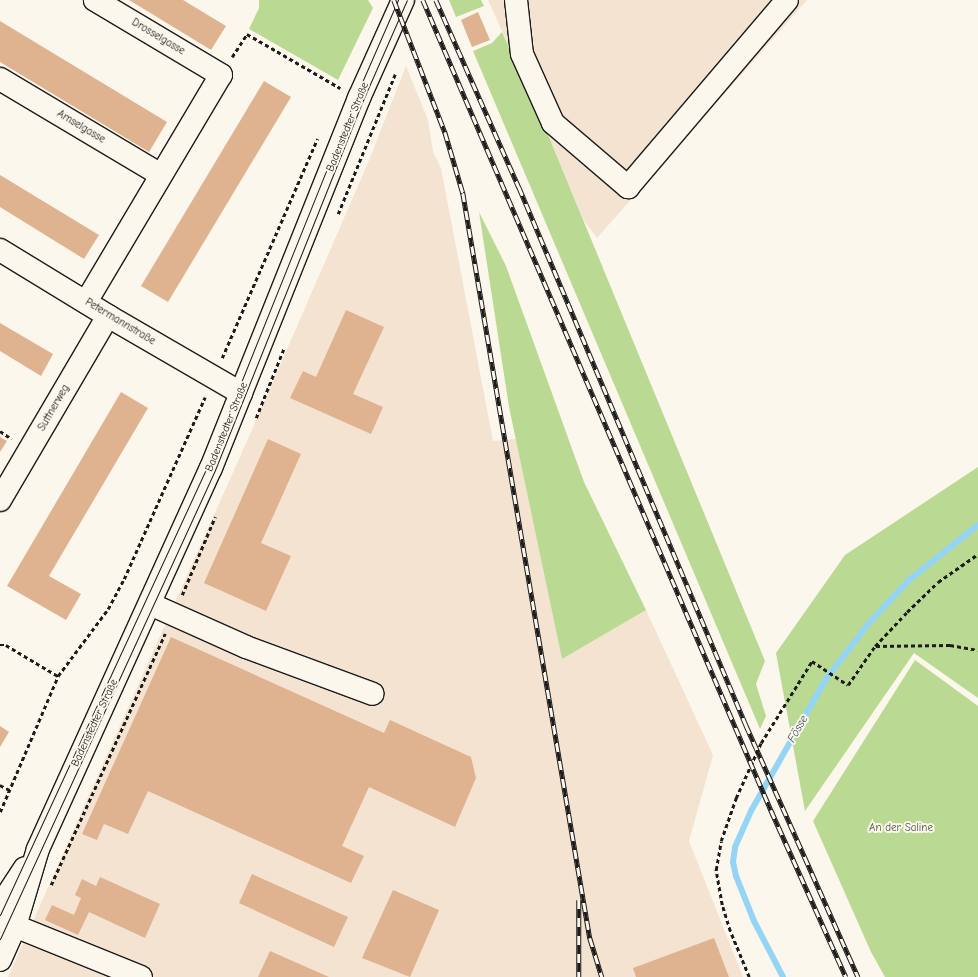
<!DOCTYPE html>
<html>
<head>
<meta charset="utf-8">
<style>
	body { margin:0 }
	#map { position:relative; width:978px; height:977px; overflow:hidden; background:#fbf7ec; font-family:"Comic Neue",sans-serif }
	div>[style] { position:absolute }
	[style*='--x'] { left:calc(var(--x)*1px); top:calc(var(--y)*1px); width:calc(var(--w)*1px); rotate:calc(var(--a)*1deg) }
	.built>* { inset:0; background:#f3e3d0 }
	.green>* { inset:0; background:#bada93 }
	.stream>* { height:6px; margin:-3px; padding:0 3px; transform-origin:3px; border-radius:3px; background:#94d5f6 }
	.building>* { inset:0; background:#e0b390 }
	.path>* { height:2.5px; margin-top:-1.25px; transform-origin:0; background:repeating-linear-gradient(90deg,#1c1c1c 0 4px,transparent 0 7px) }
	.roads { filter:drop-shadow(1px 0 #1c1c1c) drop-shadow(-1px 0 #1c1c1c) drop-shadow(0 1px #1c1c1c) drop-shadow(0 -1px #1c1c1c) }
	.minor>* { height:22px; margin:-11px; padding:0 11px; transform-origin:11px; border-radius:11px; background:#fbf7ec }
	.tram>* { height:1px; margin:-0.5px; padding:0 0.5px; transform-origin:0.5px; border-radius:0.5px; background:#1c1c1c }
	.rail>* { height:4.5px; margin-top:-2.25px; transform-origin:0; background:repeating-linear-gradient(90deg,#fbf7ec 0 9px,#1c1c1c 0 18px); box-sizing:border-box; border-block:1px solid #1c1c1c }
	span { translate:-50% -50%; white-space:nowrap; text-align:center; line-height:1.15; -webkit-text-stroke:4px #fbf7ec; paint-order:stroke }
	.street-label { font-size:11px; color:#1c1c1c }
	.park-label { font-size:11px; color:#4b5540 }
	.water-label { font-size:12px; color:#40545d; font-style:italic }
</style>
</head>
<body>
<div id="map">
	<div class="built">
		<i style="clip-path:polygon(488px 0,807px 0,597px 238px,583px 219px,544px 125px)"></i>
		<i style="clip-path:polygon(406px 66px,428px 120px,433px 152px,441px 168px,493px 441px,516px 439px,562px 659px,646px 610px,713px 755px,689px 841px,743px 977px,8px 977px,251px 432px,368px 163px)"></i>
	</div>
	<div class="green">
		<i style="clip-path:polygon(259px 0,368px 0,373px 8px,338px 80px,249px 29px,259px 8px)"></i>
		<i style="clip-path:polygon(449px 0,481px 0,484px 6px,456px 17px)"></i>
		<i style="clip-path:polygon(502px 32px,544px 125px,765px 661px,756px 684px,766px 716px,760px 729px,473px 51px,492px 43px)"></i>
		<i style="clip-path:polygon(479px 212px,506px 266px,584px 482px,646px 610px,562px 659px,509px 407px)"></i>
		<i style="clip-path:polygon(978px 467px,978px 698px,914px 653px,805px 811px,776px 653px,845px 555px)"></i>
		<i style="clip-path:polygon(915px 660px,978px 706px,978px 977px,885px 977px,871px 952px,813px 821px)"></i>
	</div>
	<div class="stream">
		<i style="--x:783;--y:977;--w:63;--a:-117.4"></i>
		<i style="--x:754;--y:921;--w:48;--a:-111.8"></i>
		<i style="--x:736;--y:876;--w:14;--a:-102"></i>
		<i style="--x:733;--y:862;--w:15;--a:-82"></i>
		<i style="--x:735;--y:847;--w:39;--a:-66"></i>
		<i style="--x:751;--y:811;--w:152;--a:-60.4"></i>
		<i style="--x:826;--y:679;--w:71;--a:-52.5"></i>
		<i style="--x:869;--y:623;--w:59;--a:-47.1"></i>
		<i style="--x:909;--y:580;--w:88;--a:-38.6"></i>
	</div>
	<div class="building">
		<i style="clip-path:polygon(129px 0,183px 0,226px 26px,211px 50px)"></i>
		<i style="clip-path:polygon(478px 12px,490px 40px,472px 47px,461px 20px)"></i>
		<i style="clip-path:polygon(0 21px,167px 122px,149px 152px,0 62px)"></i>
		<i style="clip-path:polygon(264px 81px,291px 97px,168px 302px,141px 286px)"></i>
		<i style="clip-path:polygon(0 175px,99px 235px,84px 259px,0 207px)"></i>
		<i style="clip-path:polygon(346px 310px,384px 327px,353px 394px,383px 407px,371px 434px,290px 398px,303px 371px,316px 377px)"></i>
		<i style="clip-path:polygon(0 323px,53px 354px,41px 376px,0 351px)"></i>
		<i style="clip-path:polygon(121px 392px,148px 408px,49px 576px,81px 594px,66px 620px,7px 586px)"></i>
		<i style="clip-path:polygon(0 437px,7px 441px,0 452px)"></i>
		<i style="clip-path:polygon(268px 439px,301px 454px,261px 543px,291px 556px,266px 611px,204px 583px)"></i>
		<i style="clip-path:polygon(171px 637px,384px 733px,390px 720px,471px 757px,476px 778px,455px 827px,369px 787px,342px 846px,364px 856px,351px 883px,148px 791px,128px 834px,104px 824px,97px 840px,82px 834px)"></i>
		<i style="clip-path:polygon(0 726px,9px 732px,0 747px)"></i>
		<i style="clip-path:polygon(252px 874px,348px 917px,334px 947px,239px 903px)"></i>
		<i style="clip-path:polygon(100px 877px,160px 904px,145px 938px,89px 912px,78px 935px,45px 920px,52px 905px,74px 915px,81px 898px,75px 895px,82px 879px,96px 886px)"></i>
		<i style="clip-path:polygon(393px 890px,439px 910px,410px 977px,362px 958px)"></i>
		<i style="clip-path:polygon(714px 938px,729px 977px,636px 977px,633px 968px)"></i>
		<i style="clip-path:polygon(270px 951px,329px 977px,258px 977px)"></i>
	</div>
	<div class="path">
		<i style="--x:232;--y:57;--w:27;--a:-57"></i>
		<i style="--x:247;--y:34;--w:108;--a:30.1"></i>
		<i style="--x:338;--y:214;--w:151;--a:-67.8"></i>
		<i style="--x:222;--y:358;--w:239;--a:-66.5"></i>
		<i style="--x:256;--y:418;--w:75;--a:-68.2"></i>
		<i style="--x:0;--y:431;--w:14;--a:34"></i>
		<i style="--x:182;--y:595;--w:85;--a:-67.1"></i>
		<i style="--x:0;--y:645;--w:6;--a:0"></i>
		<i style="--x:6;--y:645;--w:61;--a:30.8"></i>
		<i style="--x:876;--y:646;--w:74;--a:-0.8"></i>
		<i style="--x:950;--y:645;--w:28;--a:10"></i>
		<i style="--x:0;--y:785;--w:11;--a:27"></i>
		<i style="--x:0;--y:812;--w:148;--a:-66.9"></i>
		<i style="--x:58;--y:676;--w:84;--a:-53.3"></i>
		<i style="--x:108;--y:609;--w:34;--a:-62"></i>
		<i style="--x:124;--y:579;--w:199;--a:-66"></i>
		<i style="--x:51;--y:885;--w:276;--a:-65.6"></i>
		<i style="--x:749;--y:977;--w:50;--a:-112.4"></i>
		<i style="--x:730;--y:931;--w:27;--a:-107"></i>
		<i style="--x:722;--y:905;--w:36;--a:-100"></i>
		<i style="--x:716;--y:870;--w:29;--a:-80"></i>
		<i style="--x:721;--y:841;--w:46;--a:-70.8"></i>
		<i style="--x:736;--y:798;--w:60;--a:-65.6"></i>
		<i style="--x:761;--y:743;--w:97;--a:-58.1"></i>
		<i style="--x:812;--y:661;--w:43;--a:33.7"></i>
		<i style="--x:848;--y:685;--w:47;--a:-55.3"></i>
		<i style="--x:875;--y:646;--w:47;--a:-46.7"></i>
		<i style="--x:907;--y:612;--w:43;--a:-44.1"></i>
		<i style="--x:938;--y:582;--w:49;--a:-35"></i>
	</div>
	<div class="roads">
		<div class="minor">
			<i style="--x:516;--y:0;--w:54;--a:83.7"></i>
			<i style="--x:522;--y:54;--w:76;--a:65.8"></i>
			<i style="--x:553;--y:123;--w:99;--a:40.5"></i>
			<i style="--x:628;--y:187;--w:245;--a:-49.6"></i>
			<i style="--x:0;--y:79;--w:187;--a:30.8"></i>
			<i style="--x:0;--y:250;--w:127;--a:31.4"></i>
			<i style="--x:108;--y:316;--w:154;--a:30.1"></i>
			<i style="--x:86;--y:302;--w:264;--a:-59.3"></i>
			<i style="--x:221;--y:75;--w:147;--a:-149.2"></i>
			<i style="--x:0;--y:500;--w:213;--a:-59.6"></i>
			<i style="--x:150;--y:604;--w:105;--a:24.1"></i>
			<i style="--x:246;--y:647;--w:135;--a:20.3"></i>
			<i style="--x:0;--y:906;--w:45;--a:-56.7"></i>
			<i style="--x:0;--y:920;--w:152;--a:22"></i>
			<i style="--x:0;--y:960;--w:37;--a:-66"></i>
			<i style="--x:15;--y:926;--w:80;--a:-73.4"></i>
			<i style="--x:38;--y:849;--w:418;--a:-65.6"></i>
			<i style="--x:211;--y:468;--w:399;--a:-68.2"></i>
			<i style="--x:359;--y:98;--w:107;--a:-65.8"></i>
		</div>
	</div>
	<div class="tram">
		<i style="--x:0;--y:915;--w:494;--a:-65.2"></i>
		<i style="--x:207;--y:467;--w:400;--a:-68.1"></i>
		<i style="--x:356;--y:96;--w:105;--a:-66.4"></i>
		<i style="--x:0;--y:939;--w:516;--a:-65.37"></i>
		<i style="--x:215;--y:470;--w:399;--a:-68.2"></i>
		<i style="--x:363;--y:100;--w:109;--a:-66.3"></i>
	</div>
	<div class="rail">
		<i style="--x:394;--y:0;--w:142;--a:68.9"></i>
		<i style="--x:445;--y:132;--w:64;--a:73.6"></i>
		<i style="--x:463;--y:193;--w:756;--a:80.33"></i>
		<i style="--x:590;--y:938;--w:41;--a:72.9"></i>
		<i style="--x:423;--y:0;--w:882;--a:66.75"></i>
		<i style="--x:771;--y:810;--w:183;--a:65.8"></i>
		<i style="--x:436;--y:0;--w:205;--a:66.1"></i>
		<i style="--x:519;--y:187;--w:584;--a:67.12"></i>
		<i style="--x:746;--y:725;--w:276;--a:66"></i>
		<i style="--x:579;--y:900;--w:77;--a:90"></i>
	</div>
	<div class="street-label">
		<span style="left:158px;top:37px;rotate:31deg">Drosselgasse</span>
		<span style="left:81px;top:127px;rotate:31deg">Amselgasse</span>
		<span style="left:348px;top:127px;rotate:-68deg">Badenstedter Straße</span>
		<span style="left:120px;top:322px;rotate:31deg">Petermannstraße</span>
		<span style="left:54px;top:408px;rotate:-60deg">Suttnerweg</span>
		<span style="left:227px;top:427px;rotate:-68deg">Badenstedter Straße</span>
		<span style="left:95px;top:723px;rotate:-65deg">Badenstedter Straße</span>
	</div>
	<div class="park-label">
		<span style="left:901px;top:828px">An der Saline</span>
	</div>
	<div class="water-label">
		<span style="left:798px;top:729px;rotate:-60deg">Fösse</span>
	</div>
</div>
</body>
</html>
